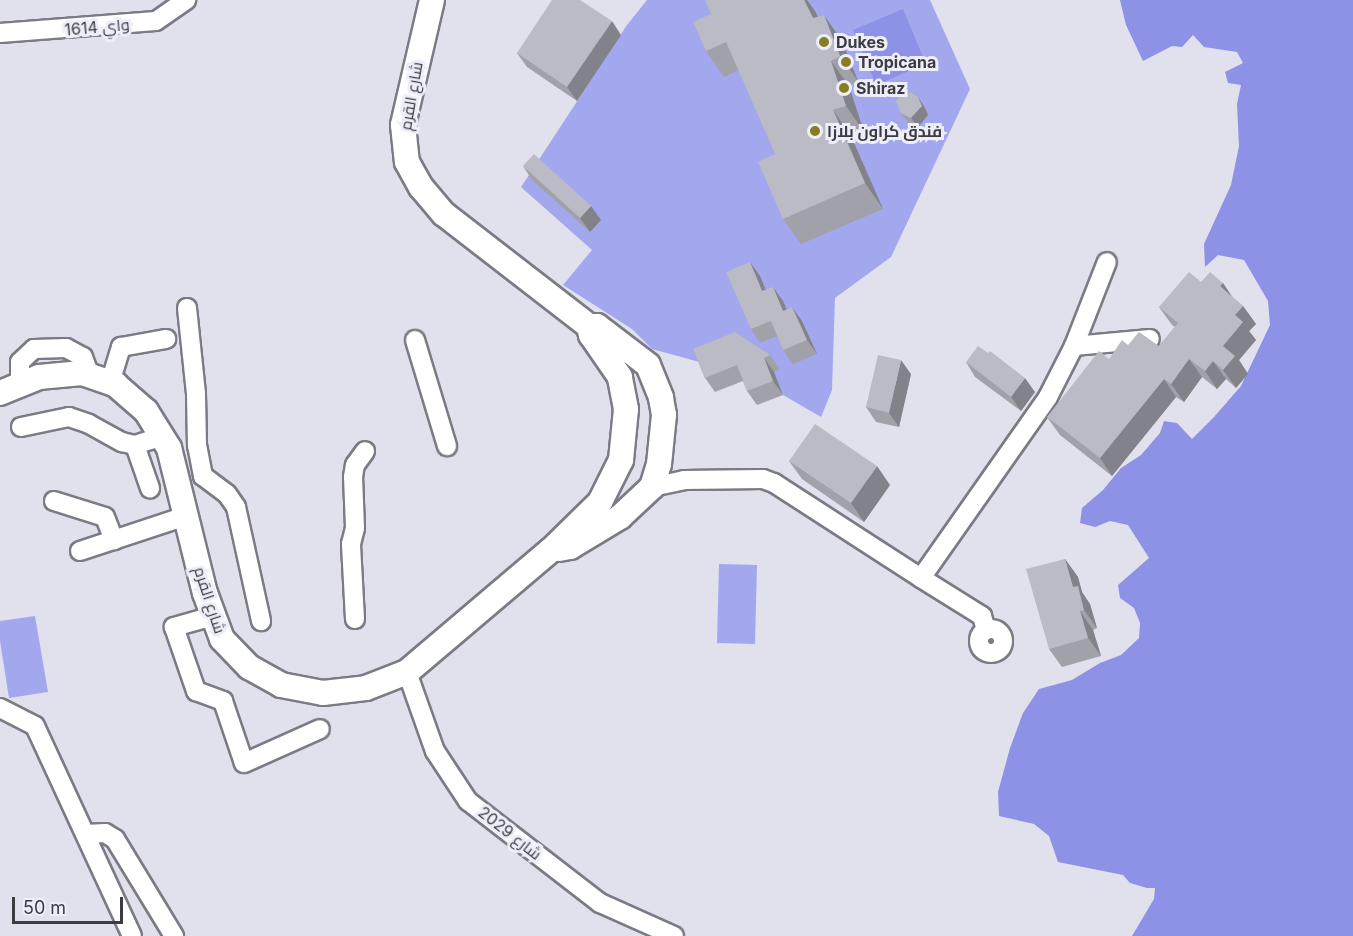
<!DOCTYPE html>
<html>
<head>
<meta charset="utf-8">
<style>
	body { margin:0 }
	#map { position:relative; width:1353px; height:936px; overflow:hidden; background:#e0e1ec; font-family:Inter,Cairo,sans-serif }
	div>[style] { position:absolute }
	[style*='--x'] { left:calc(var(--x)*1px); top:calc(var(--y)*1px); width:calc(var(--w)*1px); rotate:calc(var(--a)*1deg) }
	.green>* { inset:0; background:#a3a8ee }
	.water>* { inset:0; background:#8d92e7 }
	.roads { filter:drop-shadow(2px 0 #7a7b84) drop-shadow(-2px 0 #7a7b84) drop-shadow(0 2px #7a7b84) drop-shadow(0 -2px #7a7b84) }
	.street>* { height:18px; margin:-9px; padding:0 9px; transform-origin:9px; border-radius:9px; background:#fff }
	.street>.ring { margin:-9px; padding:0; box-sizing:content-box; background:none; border:18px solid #fff; border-radius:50% }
	.secondary>* { height:24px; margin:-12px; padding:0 12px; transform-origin:12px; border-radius:12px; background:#fff }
	.wall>* { inset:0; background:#a0a1a9 }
	.shaded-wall>* { inset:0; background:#82838a }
	.building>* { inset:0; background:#babbc5 }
	.dots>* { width:16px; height:16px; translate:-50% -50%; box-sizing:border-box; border:3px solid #edeef9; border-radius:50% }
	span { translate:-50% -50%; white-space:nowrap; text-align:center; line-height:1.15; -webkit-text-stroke:6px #edeef9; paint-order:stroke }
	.street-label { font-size:16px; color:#3c3c40 }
	.poi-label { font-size:16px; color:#3c3c40; font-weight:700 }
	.left { translate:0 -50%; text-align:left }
	.scale { position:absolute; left:12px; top:897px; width:111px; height:27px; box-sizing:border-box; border:3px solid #3c3c40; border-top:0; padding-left:8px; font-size:18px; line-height:21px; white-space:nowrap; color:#3c3c40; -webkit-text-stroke:4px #edeef9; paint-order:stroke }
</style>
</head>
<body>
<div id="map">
	<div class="green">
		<i style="clip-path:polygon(647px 0,930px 0,970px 89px,891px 257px,835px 298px,832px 390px,821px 417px,783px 395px,770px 363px,703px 363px,652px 349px,632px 329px,563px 285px,592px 250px,521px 187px,627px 25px)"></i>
		<i style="clip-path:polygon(719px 564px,757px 565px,755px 644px,717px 643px)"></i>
		<i style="clip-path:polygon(35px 616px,48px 692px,9px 698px,0 641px,0 621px)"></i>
	</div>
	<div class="water">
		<i style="clip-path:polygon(1120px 0,1353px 0,1353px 936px,1132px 936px,1154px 899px,1155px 888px,1147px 888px,1130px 883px,1123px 875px,1058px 862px,1049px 836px,1034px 824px,999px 816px,998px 792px,1010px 748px,1023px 713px,1039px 689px,1072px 680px,1100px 663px,1121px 655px,1139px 638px,1140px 623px,1134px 608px,1120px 598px,1118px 585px,1149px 558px,1128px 525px,1110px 521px,1095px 527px,1080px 523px,1082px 508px,1103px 490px,1121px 468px,1141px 455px,1160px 433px,1164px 421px,1177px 423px,1192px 439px,1214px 417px,1241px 386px,1270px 325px,1268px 301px,1244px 260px,1218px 255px,1205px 267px,1204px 244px,1231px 185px,1239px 146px,1237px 104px,1241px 85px,1228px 83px,1225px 72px,1243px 63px,1237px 52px,1204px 47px,1193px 35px,1182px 47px,1172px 46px,1143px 61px,1126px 25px)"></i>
		<i style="clip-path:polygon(903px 9px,926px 64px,876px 85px,853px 30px)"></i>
	</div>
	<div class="roads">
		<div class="street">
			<i style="--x:0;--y:33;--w:156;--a:-4.4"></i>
			<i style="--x:156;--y:21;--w:37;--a:-35"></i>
			<i style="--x:187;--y:308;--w:86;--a:84"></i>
			<i style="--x:196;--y:394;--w:51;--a:88.9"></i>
			<i style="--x:197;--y:445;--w:32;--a:79"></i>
			<i style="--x:203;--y:476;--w:30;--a:37"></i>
			<i style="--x:227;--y:494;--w:16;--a:55"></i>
			<i style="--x:236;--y:507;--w:117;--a:77.6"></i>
			<i style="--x:415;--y:340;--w:111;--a:73.2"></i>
			<i style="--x:1074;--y:346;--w:90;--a:-68.6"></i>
			<i style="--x:110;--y:383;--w:38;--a:-73"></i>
			<i style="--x:121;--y:347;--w:46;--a:-10.1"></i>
			<i style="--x:20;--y:385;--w:23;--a:-90"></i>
			<i style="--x:20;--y:362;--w:19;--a:-43"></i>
			<i style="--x:34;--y:349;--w:32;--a:-2"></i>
			<i style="--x:66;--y:348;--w:19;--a:28"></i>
			<i style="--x:83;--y:357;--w:20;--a:70"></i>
			<i style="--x:21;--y:427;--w:49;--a:-11.8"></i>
			<i style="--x:69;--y:417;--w:21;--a:19"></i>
			<i style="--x:89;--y:424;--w:38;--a:29"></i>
			<i style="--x:122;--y:442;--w:13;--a:13"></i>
			<i style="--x:135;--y:445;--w:28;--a:-18"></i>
			<i style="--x:135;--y:445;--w:46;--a:70.8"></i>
			<i style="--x:652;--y:487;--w:33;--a:-12"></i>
			<i style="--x:684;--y:480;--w:79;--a:-0.7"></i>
			<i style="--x:763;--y:479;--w:12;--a:20"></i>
			<i style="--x:774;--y:483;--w:175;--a:32.9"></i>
			<i style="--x:921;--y:578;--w:221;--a:-54.9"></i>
			<i style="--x:1048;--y:397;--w:57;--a:-63"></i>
			<i style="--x:1074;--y:346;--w:76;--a:-5.3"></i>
			<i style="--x:54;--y:501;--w:53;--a:17.4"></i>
			<i style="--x:105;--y:517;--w:25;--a:69"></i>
			<i style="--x:80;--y:551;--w:112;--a:-18.3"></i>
			<i style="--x:921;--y:578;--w:72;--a:31.9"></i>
			<i style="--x:982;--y:616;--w:15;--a:74"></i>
			<i style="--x:213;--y:616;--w:41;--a:164.2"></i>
			<i style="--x:174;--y:627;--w:68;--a:71"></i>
			<i style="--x:196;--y:691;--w:29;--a:20"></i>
			<i style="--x:223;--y:701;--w:65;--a:71.3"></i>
			<i style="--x:244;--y:763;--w:83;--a:-24.1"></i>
			<i style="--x:355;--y:619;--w:75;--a:-93.1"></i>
			<i style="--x:351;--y:544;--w:16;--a:-76"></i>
			<i style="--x:355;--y:528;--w:51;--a:-92.2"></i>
			<i style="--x:353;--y:477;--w:12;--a:-81"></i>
			<i style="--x:355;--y:465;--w:17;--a:-54"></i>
			<i class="ring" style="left:979px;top:629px;width:6px;height:6px"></i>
			<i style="--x:407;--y:672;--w:84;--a:70.5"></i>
			<i style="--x:435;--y:751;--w:60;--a:56.6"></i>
			<i style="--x:468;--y:801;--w:167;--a:37.7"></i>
			<i style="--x:600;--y:903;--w:81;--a:24"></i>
			<i style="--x:0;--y:708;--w:39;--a:27"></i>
			<i style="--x:35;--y:726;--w:231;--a:65.2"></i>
			<i style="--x:86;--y:834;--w:19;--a:-3"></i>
			<i style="--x:105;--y:833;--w:12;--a:31"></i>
			<i style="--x:115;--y:839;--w:114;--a:58.7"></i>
		</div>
		<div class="secondary">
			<i style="--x:432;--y:0;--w:128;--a:103.1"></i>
			<i style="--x:403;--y:125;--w:37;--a:84"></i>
			<i style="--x:407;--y:162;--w:29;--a:61"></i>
			<i style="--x:421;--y:187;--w:35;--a:50"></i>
			<i style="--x:444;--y:214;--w:183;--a:37.7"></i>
			<i style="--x:589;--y:326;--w:8;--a:0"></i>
			<i style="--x:597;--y:326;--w:64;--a:37.4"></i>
			<i style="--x:648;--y:365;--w:35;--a:68"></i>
			<i style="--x:661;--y:398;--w:17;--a:80"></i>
			<i style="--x:664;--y:415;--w:49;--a:95.8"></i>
			<i style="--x:659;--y:464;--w:24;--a:107"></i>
			<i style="--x:652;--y:487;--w:44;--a:136.8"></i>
			<i style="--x:620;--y:517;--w:58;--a:149"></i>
			<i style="--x:570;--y:547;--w:11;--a:170"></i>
			<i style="--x:0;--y:393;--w:42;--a:-22.3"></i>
			<i style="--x:39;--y:377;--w:43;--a:-5.3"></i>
			<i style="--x:82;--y:373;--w:36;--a:19"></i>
			<i style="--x:116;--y:385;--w:40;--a:41"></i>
			<i style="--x:146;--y:411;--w:44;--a:58.1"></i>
			<i style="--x:169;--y:448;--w:149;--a:76.1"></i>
			<i style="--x:205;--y:593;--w:49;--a:69.7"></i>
			<i style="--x:222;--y:639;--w:39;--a:46"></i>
			<i style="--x:249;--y:667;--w:37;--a:29"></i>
			<i style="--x:281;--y:685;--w:43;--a:10.8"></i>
			<i style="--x:323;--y:693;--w:43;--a:-6.6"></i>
			<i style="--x:366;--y:688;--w:44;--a:-21.3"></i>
			<i style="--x:407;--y:672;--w:189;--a:-40.3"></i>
			<i style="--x:551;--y:550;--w:69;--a:-44.4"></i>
			<i style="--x:600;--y:502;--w:47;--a:-63.4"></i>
			<i style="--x:621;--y:460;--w:51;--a:-84.4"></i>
			<i style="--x:626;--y:409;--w:33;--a:-101"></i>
			<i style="--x:620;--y:377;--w:51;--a:-124.6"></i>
			<i style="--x:591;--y:335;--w:9;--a:-103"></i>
		</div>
	</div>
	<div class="wall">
		<i style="clip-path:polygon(815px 11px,818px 17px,842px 41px,858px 81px,849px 86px,864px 132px,851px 136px,883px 209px,801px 244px,783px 219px,775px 154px,739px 70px,724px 77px,706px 51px,693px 22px)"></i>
		<i style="clip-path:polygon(621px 35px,577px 101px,527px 67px,517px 53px)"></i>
		<i style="clip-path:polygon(924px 106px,928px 115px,918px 127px,908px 123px,901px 113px)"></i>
		<i style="clip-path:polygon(523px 166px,601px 220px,590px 232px,532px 180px)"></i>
		<i style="clip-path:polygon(760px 276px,766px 290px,783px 301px,787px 309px,802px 321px,817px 354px,793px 364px,783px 350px,777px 336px,760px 343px,751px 329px)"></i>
		<i style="clip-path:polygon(1201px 282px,1223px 283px,1232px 297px,1243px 306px,1256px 324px,1249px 331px,1256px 340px,1239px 360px,1248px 374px,1236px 388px,1226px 379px,1217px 389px,1202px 377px,1184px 402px,1176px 397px,1112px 476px,1060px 435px,1047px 417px,1109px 359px,1128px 345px,1159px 346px,1175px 327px,1172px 325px,1159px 307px)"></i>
		<i style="clip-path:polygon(693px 349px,770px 355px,780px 369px,774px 372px,783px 395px,757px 405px,747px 391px,743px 381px,715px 392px,705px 378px)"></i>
		<i style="clip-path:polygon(966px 362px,1035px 392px,1021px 411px,975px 377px)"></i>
		<i style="clip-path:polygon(911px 374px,899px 427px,876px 422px,866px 407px)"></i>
		<i style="clip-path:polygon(789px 461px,890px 485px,864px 522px,802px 479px)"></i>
		<i style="clip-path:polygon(1065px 559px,1078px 577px,1082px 592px,1090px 604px,1097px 628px,1093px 630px,1101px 656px,1062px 667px,1049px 649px)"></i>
	</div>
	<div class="shaded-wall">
		<i style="clip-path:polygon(804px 0,807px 0,815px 11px,830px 44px,813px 18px)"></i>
		<i style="clip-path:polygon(824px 15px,842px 41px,858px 81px,840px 56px)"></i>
		<i style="clip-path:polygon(612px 21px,621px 35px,577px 101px,567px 87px)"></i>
		<i style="clip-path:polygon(831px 61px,849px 86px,864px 132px,846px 106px)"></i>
		<i style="clip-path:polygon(918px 97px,924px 106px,928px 115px,918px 127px,911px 118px)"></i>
		<i style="clip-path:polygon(833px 110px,851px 136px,883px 209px,865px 183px)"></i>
		<i style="clip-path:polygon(591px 206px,601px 220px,590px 232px,580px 218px)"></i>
		<i style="clip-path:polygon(750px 262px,760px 276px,772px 305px,762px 291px)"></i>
		<i style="clip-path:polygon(1223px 283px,1235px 301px,1220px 286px)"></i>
		<i style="clip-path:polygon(773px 287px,783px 301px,793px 325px,783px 311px)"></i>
		<i style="clip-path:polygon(1243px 306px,1256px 324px,1249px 331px,1256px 340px,1239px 360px,1248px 374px,1236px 388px,1223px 370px,1223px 346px,1235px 315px)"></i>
		<i style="clip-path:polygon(792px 307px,802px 321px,817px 354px,807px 340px)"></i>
		<i style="clip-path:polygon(764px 358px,774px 372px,783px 395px,773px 381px)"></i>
		<i style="clip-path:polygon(1189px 359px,1202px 377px,1184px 402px,1171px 384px)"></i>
		<i style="clip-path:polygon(901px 360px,911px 374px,899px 427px,889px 413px)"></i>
		<i style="clip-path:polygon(1213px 361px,1226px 379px,1217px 389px,1205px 371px)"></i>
		<i style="clip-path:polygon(1025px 378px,1035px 392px,1021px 411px,1011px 397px)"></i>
		<i style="clip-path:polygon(1164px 379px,1176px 397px,1112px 476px,1100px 458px)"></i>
		<i style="clip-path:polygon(877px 466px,890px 485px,864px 522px,851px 503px)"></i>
		<i style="clip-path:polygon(1065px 559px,1078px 577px,1082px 592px,1090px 604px,1097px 628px,1084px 610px,1073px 587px)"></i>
		<i style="clip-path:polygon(1080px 611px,1093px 630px,1101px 656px,1088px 638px)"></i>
	</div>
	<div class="building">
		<i style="clip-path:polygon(552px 0,580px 0,612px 21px,567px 87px,517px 53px)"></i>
		<i style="clip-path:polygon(705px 0,804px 0,813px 18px,824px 15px,840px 56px,831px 61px,846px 106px,833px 110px,865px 183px,783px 219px,758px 162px,775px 154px,726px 42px,706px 51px,693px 22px,711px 14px)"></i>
		<i style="clip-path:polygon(910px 92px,918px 97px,922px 106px,911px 118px,901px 113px,896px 101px,900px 95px)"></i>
		<i style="clip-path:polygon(534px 154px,591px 206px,580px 218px,523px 166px)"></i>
		<i style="clip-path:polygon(750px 262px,762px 291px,773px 287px,783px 311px,792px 307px,807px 340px,783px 350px,771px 321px,751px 329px,726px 272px)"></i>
		<i style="clip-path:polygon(1189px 272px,1201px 282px,1210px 272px,1223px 283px,1220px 286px,1243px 306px,1235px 315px,1243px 322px,1223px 346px,1235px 356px,1223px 370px,1213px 361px,1205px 371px,1189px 359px,1171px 384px,1164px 379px,1100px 458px,1047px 417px,1099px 351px,1109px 359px,1122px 340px,1128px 345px,1139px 332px,1159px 346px,1178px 323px,1159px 307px)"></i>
		<i style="clip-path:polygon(735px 332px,770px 355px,764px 358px,773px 381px,747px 391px,737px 365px,705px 378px,693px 349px)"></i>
		<i style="clip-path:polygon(978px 346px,988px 353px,990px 351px,1025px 378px,1011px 397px,966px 362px)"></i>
		<i style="clip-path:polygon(878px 355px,901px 360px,889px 413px,866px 407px)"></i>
		<i style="clip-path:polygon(815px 424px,877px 466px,851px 503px,789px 461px)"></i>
		<i style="clip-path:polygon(1065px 559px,1073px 587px,1078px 586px,1084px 610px,1080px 611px,1088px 638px,1049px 649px,1026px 569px)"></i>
	</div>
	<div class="dots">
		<i style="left:824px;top:42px;background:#8a7c22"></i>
		<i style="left:846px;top:62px;background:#8a7c22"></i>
		<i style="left:844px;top:88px;background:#8a7c22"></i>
		<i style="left:815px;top:131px;background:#8a7c22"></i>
	</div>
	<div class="street-label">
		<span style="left:97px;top:27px;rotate:-5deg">واي 1614</span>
		<span style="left:411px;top:96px;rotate:-80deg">شارع القرم</span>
		<span style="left:210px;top:600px;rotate:72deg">شارع القرم</span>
		<span style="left:510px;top:833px;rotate:38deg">2029 شارع</span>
	</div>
	<div class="poi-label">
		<span class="left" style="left:836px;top:42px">Dukes</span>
		<span class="left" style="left:858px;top:62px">Tropicana</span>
		<span class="left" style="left:856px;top:88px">Shiraz</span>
		<span class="left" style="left:827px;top:131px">فندق كراون بلازا</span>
	</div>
	<div class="scale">50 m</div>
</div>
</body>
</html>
